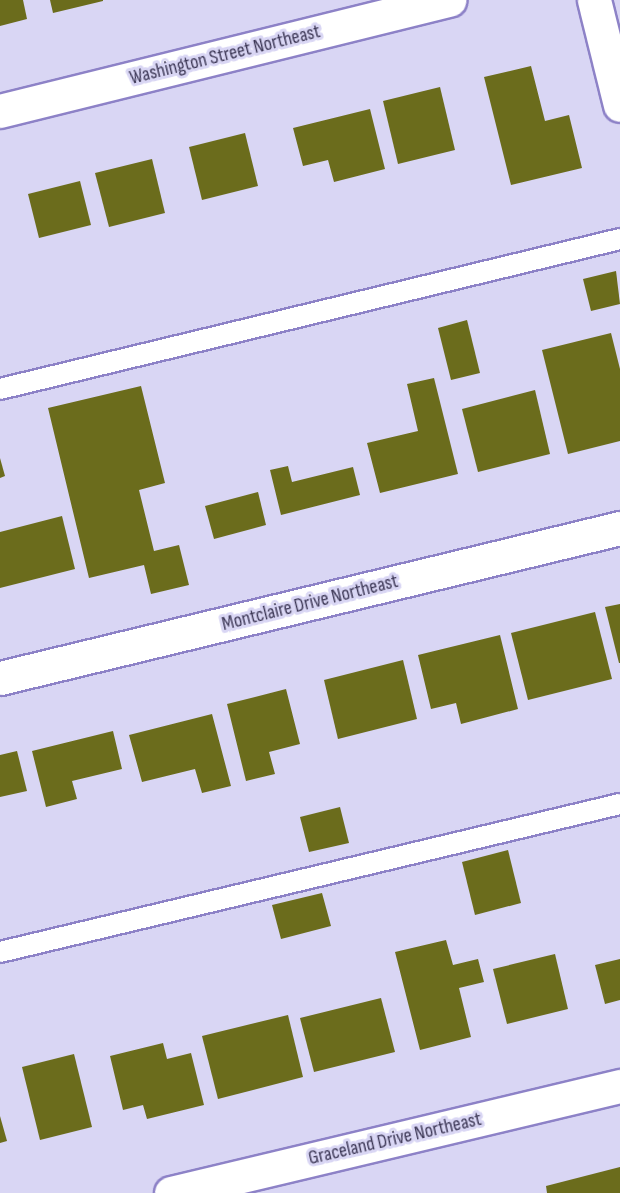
<!DOCTYPE html>
<html>
<head>
<meta charset="utf-8">
<style>
	body { margin:0 }
	#map { position:relative; width:620px; height:1193px; overflow:hidden; background:#d9d6f4; font-family:"Sofia Sans Condensed",sans-serif }
	div>[style] { position:absolute }
	[style*='--x'] { left:calc(var(--x)*1px); top:calc(var(--y)*1px); width:calc(var(--w)*1px); rotate:calc(var(--a)*1deg) }
	.building>* { inset:0; background:#6b6c1c }
	.roads { filter:drop-shadow(2px 0 #8d82c7) drop-shadow(-2px 0 #8d82c7) drop-shadow(0 2px #8d82c7) drop-shadow(0 -2px #8d82c7) }
	.lane>* { height:20px; margin:-10px; padding:0 10px; transform-origin:10px; border-radius:10px; background:#fff }
	.street>* { height:33px; margin:-16.5px; padding:0 16.5px; transform-origin:16.5px; border-radius:16.5px; background:#fff }
	span { translate:-50% -50%; white-space:nowrap; text-align:center; line-height:1.15; -webkit-text-stroke:6px #d9d6f4; paint-order:stroke }
	.street-label { font-size:20px; color:#3c3755 }
</style>
</head>
<body>
<div id="map">
	<div class="building">
		<i style="clip-path:polygon(0 0,23px 0,27px 19px,0 26px)"></i>
		<i style="clip-path:polygon(50px 0,103px 0,103px 1px,53px 13px)"></i>
		<i style="clip-path:polygon(531px 66px,545px 121px,569px 115px,582px 168px,511px 185px,484px 77px)"></i>
		<i style="clip-path:polygon(440px 87px,455px 150px,398px 164px,383px 101px)"></i>
		<i style="clip-path:polygon(370px 109px,385px 169px,334px 182px,328px 160px,303px 166px,293px 128px)"></i>
		<i style="clip-path:polygon(245px 133px,258px 186px,202px 200px,189px 147px)"></i>
		<i style="clip-path:polygon(152px 159px,165px 213px,109px 227px,95px 173px)"></i>
		<i style="clip-path:polygon(80px 181px,91px 225px,39px 238px,28px 194px)"></i>
		<i style="clip-path:polygon(616px 271px,620px 304px,591px 311px,583px 279px)"></i>
		<i style="clip-path:polygon(467px 320px,480px 373px,451px 380px,438px 328px)"></i>
		<i style="clip-path:polygon(611px 333px,620px 369px,620px 441px,568px 454px,542px 350px)"></i>
		<i style="clip-path:polygon(434px 378px,458px 474px,380px 493px,367px 443px,418px 431px,407px 384px)"></i>
		<i style="clip-path:polygon(141px 386px,165px 483px,139px 490px,154px 551px,179px 545px,189px 585px,151px 594px,144px 565px,89px 578px,48px 408px)"></i>
		<i style="clip-path:polygon(535px 390px,550px 454px,478px 472px,462px 409px)"></i>
		<i style="clip-path:polygon(0 458px,5px 476px,0 478px)"></i>
		<i style="clip-path:polygon(288px 466px,292px 482px,353px 467px,360px 495px,281px 515px,270px 470px)"></i>
		<i style="clip-path:polygon(258px 492px,266px 525px,214px 539px,205px 506px)"></i>
		<i style="clip-path:polygon(62px 516px,75px 569px,0 588px,0 532px)"></i>
		<i style="clip-path:polygon(620px 604px,620px 663px,619px 663px,605px 607px)"></i>
		<i style="clip-path:polygon(595px 612px,612px 679px,528px 700px,511px 633px)"></i>
		<i style="clip-path:polygon(500px 635px,518px 709px,461px 724px,456px 703px,431px 709px,418px 655px)"></i>
		<i style="clip-path:polygon(403px 660px,417px 719px,338px 739px,324px 680px)"></i>
		<i style="clip-path:polygon(286px 689px,300px 744px,269px 752px,275px 774px,246px 781px,227px 704px)"></i>
		<i style="clip-path:polygon(212px 714px,231px 786px,202px 793px,195px 769px,142px 782px,129px 735px)"></i>
		<i style="clip-path:polygon(113px 731px,122px 769px,72px 781px,77px 799px,46px 807px,32px 751px)"></i>
		<i style="clip-path:polygon(17px 751px,27px 791px,0 797px,0 755px)"></i>
		<i style="clip-path:polygon(340px 807px,349px 843px,309px 852px,300px 817px)"></i>
		<i style="clip-path:polygon(508px 850px,521px 903px,475px 915px,462px 862px)"></i>
		<i style="clip-path:polygon(322px 893px,331px 926px,281px 939px,272px 905px)"></i>
		<i style="clip-path:polygon(446px 940px,453px 965px,478px 959px,484px 982px,459px 988px,471px 1037px,420px 1050px,395px 952px)"></i>
		<i style="clip-path:polygon(555px 954px,568px 1009px,507px 1024px,493px 969px)"></i>
		<i style="clip-path:polygon(620px 959px,620px 1000px,605px 1004px,595px 965px)"></i>
		<i style="clip-path:polygon(381px 998px,395px 1052px,314px 1072px,300px 1018px)"></i>
		<i style="clip-path:polygon(288px 1015px,303px 1077px,218px 1099px,202px 1036px)"></i>
		<i style="clip-path:polygon(163px 1043px,167px 1059px,191px 1053px,204px 1105px,147px 1119px,143px 1105px,123px 1110px,110px 1056px)"></i>
		<i style="clip-path:polygon(74px 1054px,92px 1127px,40px 1140px,22px 1067px)"></i>
		<i style="clip-path:polygon(0 1116px,7px 1141px,0 1143px)"></i>
		<i style="clip-path:polygon(620px 1167px,620px 1193px,547px 1193px,546px 1186px)"></i>
	</div>
	<div class="roads">
		<div class="lane">
			<i style="--x:0;--y:389;--w:638;--a:-13.6"></i>
			<i style="--x:0;--y:952;--w:637;--a:-13.43"></i>
		</div>
		<div class="street">
			<i style="--x:594;--y:0;--w:108;--a:76.1"></i>
			<i style="--x:0;--y:111;--w:463;--a:-13.9"></i>
			<i style="--x:0;--y:678;--w:638;--a:-13.6"></i>
			<i style="--x:171;--y:1193;--w:462;--a:-13.4"></i>
		</div>
	</div>
	<div class="street-label">
		<span style="left:225px;top:55px;rotate:-14deg">Washington Street Northeast</span>
		<span style="left:310px;top:603px;rotate:-14deg">Montclaire Drive Northeast</span>
		<span style="left:395px;top:1139px;rotate:-13deg">Graceland Drive Northeast</span>
	</div>
</div>
</body>
</html>
